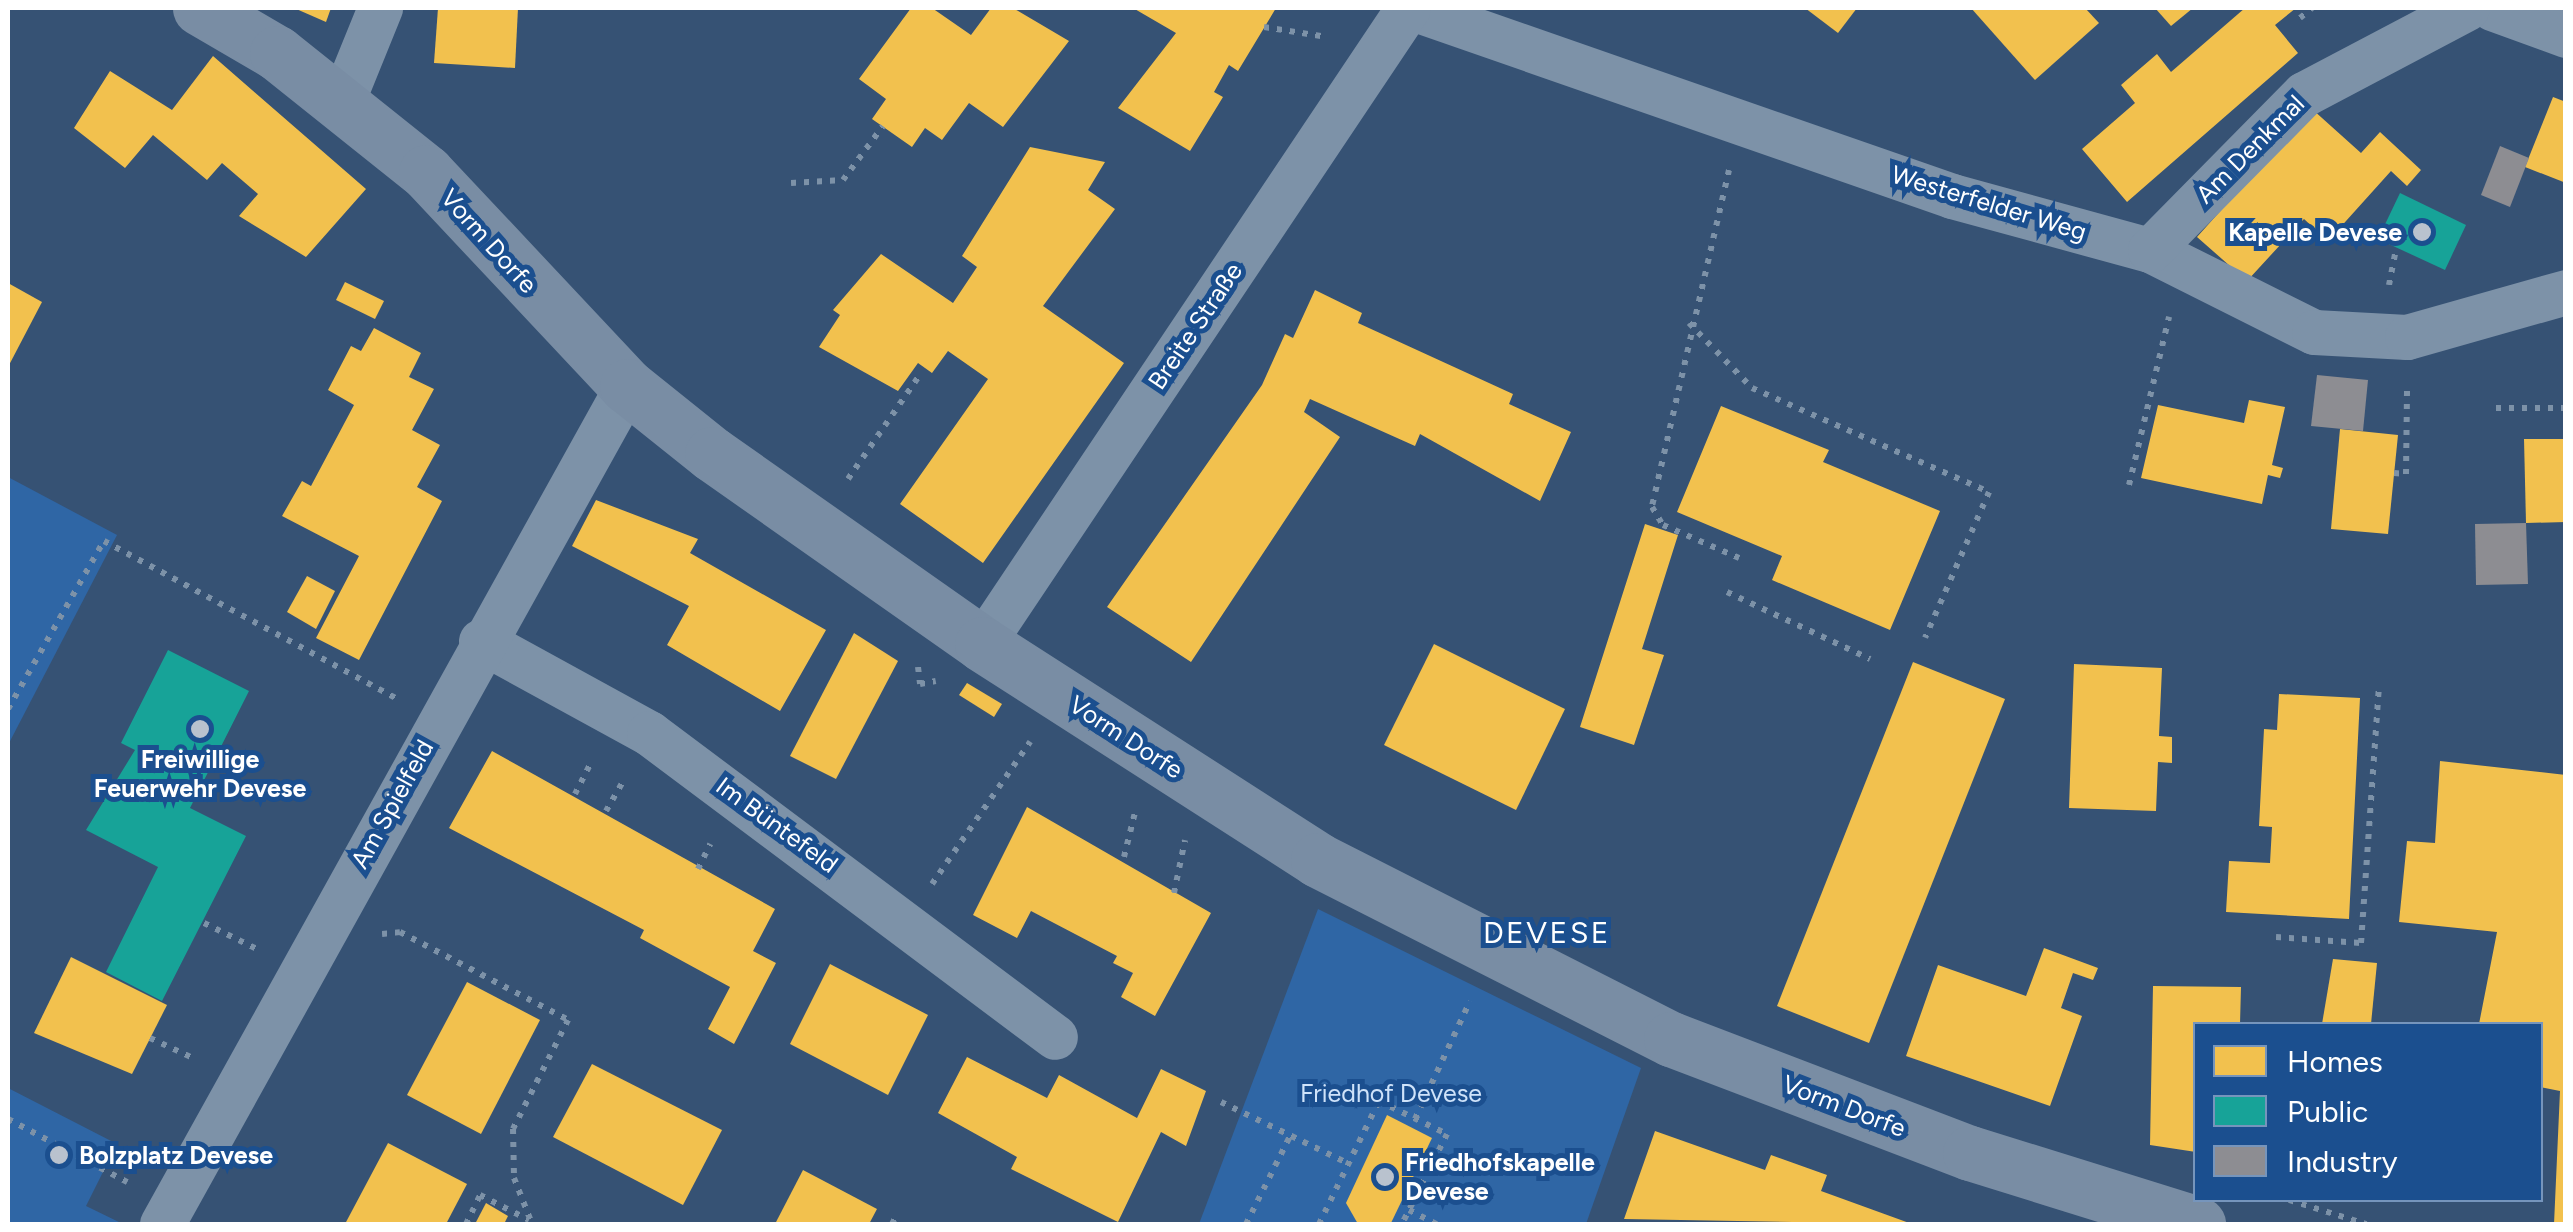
<!DOCTYPE html>
<html>
<head>
<meta charset="utf-8">
<style>
	body { margin:0 }
	#map { position:relative; width:2573px; height:1232px; overflow:hidden; background:#365274; font-family:Figtree,sans-serif }
	div>[style] { position:absolute }
	[style*='--x'] { left:calc(var(--x)*1px); top:calc(var(--y)*1px); width:calc(var(--w)*1px); rotate:calc(var(--a)*1deg) }
	.green>* { inset:0; background:#2f66a5 }
	.homes>* { inset:0; background:#f2c14e }
	.public>* { inset:0; background:#17a398 }
	.industry>* { inset:0; background:#8d8d92 }
	.path>* { height:6px; margin-top:-3px; transform-origin:0; background:repeating-linear-gradient(90deg,#7d92a8 0 5px,transparent 0 13px) }
	.minor>* { height:45px; margin:-22.5px; padding:0 22.5px; transform-origin:22.5px; border-radius:22.5px; background:#7d92a8 }
	.secondary>* { height:55px; margin:-27.5px; padding:0 27.5px; transform-origin:27.5px; border-radius:27.5px; background:#798da4 }
	.dots>* { width:28px; height:28px; translate:-50% -50%; box-sizing:border-box; border:5px solid #1b4f8f; border-radius:50% }
	span { translate:-50% -50%; white-space:nowrap; text-align:center; line-height:1.15; -webkit-text-stroke:10px #1b4f8f; paint-order:stroke }
	.street-label { font-size:25px; color:#fff }
	.poi-label { font-size:25px; color:#fff; font-weight:700 }
	.right { translate:-100% -50%; text-align:right }
	.left { translate:0 -50%; text-align:left }
	.park-label { font-size:25px; color:#cfe3fa }
	.quarter-label { font-size:30px; color:#fff; letter-spacing:2.5px }
	.frame { position:absolute; inset:0; border:10px solid #fff; pointer-events:none }
	.legend { position:absolute; left:2193px; top:1022px; width:350px; height:180px; box-sizing:border-box; background:#1b4f8f; border:2px solid #7695bc; margin:0; padding:12px 18px; list-style:none; font-size:30px; color:#fff }
	.legend li { display:flex; align-items:center; gap:20px; height:50px }
	.legend b { width:50px; border:2px solid #7695bc }
</style>
</head>
<body>
<div id="map">
	<div class="green">
		<i style="clip-path:polygon(8px 477px,117px 535px,8px 745px)"></i>
		<i style="clip-path:polygon(1318px 909px,1641px 1068px,1586px 1224px,1199px 1224px)"></i>
		<i style="clip-path:polygon(8px 1088px,117px 1144px,86px 1206px,123px 1224px,8px 1224px)"></i>
	</div>
	<div class="homes">
		<i style="clip-path:polygon(294px 8px,331px 8px,326px 22px)"></i>
		<i style="clip-path:polygon(438px 8px,518px 8px,515px 68px,434px 63px)"></i>
		<i style="clip-path:polygon(911px 8px,932px 8px,971px 35px,991px 8px,1013px 8px,1069px 41px,1003px 127px,969px 103px,942px 140px,925px 128px,912px 147px,872px 119px,886px 99px,859px 79px)"></i>
		<i style="clip-path:polygon(1133px 8px,1276px 8px,1238px 71px,1229px 65px,1214px 92px,1223px 97px,1190px 151px,1118px 108px,1176px 33px)"></i>
		<i style="clip-path:polygon(1805px 8px,1857px 8px,1838px 33px)"></i>
		<i style="clip-path:polygon(1971px 8px,2085px 8px,2099px 23px,2035px 80px)"></i>
		<i style="clip-path:polygon(2155px 8px,2193px 8px,2171px 26px)"></i>
		<i style="clip-path:polygon(2245px 8px,2296px 8px,2275px 25px,2298px 53px,2127px 202px,2082px 149px,2135px 103px,2121px 85px,2157px 54px,2171px 72px)"></i>
		<i style="clip-path:polygon(213px 56px,366px 189px,306px 257px,239px 216px,258px 194px,222px 163px,207px 180px,153px 135px,125px 168px,74px 128px,110px 71px,172px 110px)"></i>
		<i style="clip-path:polygon(2553px 97px,2566px 102px,2566px 183px,2525px 167px)"></i>
		<i style="clip-path:polygon(2312px 109px,2361px 153px,2380px 132px,2421px 170px,2407px 186px,2391px 171px,2328px 241px,2304px 219px,2247px 281px,2197px 237px)"></i>
		<i style="clip-path:polygon(1030px 147px,1105px 162px,1088px 190px,1115px 209px,1043px 306px,1124px 363px,983px 563px,900px 504px,988px 379px,948px 351px,932px 373px,918px 363px,898px 391px,819px 347px,840px 315px,833px 310px,881px 254px,953px 303px,977px 267px,962px 256px)"></i>
		<i style="clip-path:polygon(345px 282px,384px 301px,375px 319px,336px 300px)"></i>
		<i style="clip-path:polygon(8px 283px,42px 302px,8px 367px)"></i>
		<i style="clip-path:polygon(1315px 290px,1362px 313px,1358px 323px,1513px 394px,1509px 404px,1571px 432px,1540px 501px,1420px 434px,1415px 446px,1310px 399px,1304px 412px,1340px 437px,1191px 662px,1107px 607px,1262px 385px,1285px 334px,1293px 338px)"></i>
		<i style="clip-path:polygon(374px 328px,421px 353px,409px 377px,434px 389px,412px 430px,440px 445px,417px 487px,442px 501px,359px 660px,316px 638px,359px 556px,282px 516px,302px 481px,311px 486px,354px 405px,328px 390px,351px 346px,361px 351px)"></i>
		<i style="clip-path:polygon(2249px 400px,2285px 407px,2272px 465px,2283px 468px,2280px 478px,2268px 475px,2262px 504px,2141px 478px,2158px 405px,2244px 423px)"></i>
		<i style="clip-path:polygon(1721px 406px,1829px 450px,1823px 462px,1940px 511px,1890px 630px,1772px 580px,1782px 556px,1677px 512px)"></i>
		<i style="clip-path:polygon(2340px 429px,2398px 435px,2388px 534px,2331px 529px)"></i>
		<i style="clip-path:polygon(2524px 439px,2566px 439px,2566px 522px,2526px 523px)"></i>
		<i style="clip-path:polygon(596px 500px,698px 539px,690px 553px,826px 630px,780px 711px,667px 645px,689px 606px,572px 546px)"></i>
		<i style="clip-path:polygon(1645px 524px,1678px 535px,1642px 649px,1664px 655px,1634px 745px,1580px 727px)"></i>
		<i style="clip-path:polygon(307px 576px,335px 591px,316px 629px,287px 612px)"></i>
		<i style="clip-path:polygon(854px 633px,898px 661px,836px 779px,790px 756px)"></i>
		<i style="clip-path:polygon(1434px 644px,1565px 709px,1516px 810px,1384px 745px)"></i>
		<i style="clip-path:polygon(1913px 662px,2005px 699px,1869px 1043px,1777px 1006px)"></i>
		<i style="clip-path:polygon(2074px 664px,2162px 668px,2159px 736px,2172px 737px,2172px 763px,2158px 762px,2156px 811px,2069px 808px)"></i>
		<i style="clip-path:polygon(967px 683px,1002px 704px,994px 717px,959px 695px)"></i>
		<i style="clip-path:polygon(2279px 694px,2360px 698px,2349px 919px,2226px 912px,2229px 861px,2270px 863px,2272px 827px,2259px 826px,2264px 729px,2277px 730px)"></i>
		<i style="clip-path:polygon(492px 751px,775px 909px,753px 951px,776px 963px,734px 1044px,708px 1029px,730px 987px,640px 938px,644px 930px,449px 828px)"></i>
		<i style="clip-path:polygon(2440px 761px,2566px 775px,2566px 1224px,2554px 1224px,2560px 1091px,2540px 1087px,2540px 1024px,2479px 1024px,2497px 932px,2399px 922px,2407px 841px,2435px 843px)"></i>
		<i style="clip-path:polygon(1027px 807px,1211px 913px,1155px 1016px,1121px 997px,1133px 973px,1113px 963px,1117px 956px,1031px 911px,1017px 938px,973px 915px)"></i>
		<i style="clip-path:polygon(2044px 948px,2098px 968px,2093px 980px,2073px 973px,2061px 1008px,2082px 1016px,2050px 1106px,1906px 1056px,1938px 965px,2026px 996px)"></i>
		<i style="clip-path:polygon(71px 957px,167px 1005px,132px 1074px,34px 1033px)"></i>
		<i style="clip-path:polygon(2333px 959px,2377px 963px,2371px 1024px,2322px 1024px)"></i>
		<i style="clip-path:polygon(830px 964px,928px 1015px,888px 1095px,790px 1044px)"></i>
		<i style="clip-path:polygon(467px 982px,540px 1020px,481px 1134px,407px 1095px)"></i>
		<i style="clip-path:polygon(2153px 986px,2241px 987px,2240px 1024px,2196px 1024px,2196px 1152px,2150px 1145px)"></i>
		<i style="clip-path:polygon(967px 1057px,1047px 1098px,1059px 1075px,1137px 1118px,1161px 1069px,1206px 1091px,1186px 1146px,1161px 1132px,1118px 1222px,1011px 1169px,1017px 1157px,938px 1113px)"></i>
		<i style="clip-path:polygon(592px 1064px,722px 1130px,683px 1205px,553px 1137px)"></i>
		<i style="clip-path:polygon(1387px 1115px,1432px 1138px,1391px 1223px,1358px 1224px,1346px 1203px)"></i>
		<i style="clip-path:polygon(1655px 1131px,1765px 1170px,1771px 1155px,1827px 1175px,1821px 1191px,1912px 1224px,1624px 1219px)"></i>
		<i style="clip-path:polygon(388px 1143px,467px 1184px,446px 1224px,345px 1224px)"></i>
		<i style="clip-path:polygon(803px 1170px,877px 1209px,869px 1224px,775px 1224px)"></i>
		<i style="clip-path:polygon(486px 1203px,508px 1216px,504px 1224px,475px 1224px)"></i>
	</div>
	<div class="public">
		<i style="clip-path:polygon(2400px 193px,2466px 225px,2445px 270px,2378px 239px)"></i>
		<i style="clip-path:polygon(168px 650px,249px 691px,190px 808px,246px 836px,162px 1001px,106px 972px,158px 867px,86px 830px,135px 750px,121px 743px)"></i>
	</div>
	<div class="industry">
		<i style="clip-path:polygon(2500px 146px,2529px 158px,2510px 207px,2481px 195px)"></i>
		<i style="clip-path:polygon(2317px 375px,2368px 380px,2363px 431px,2311px 426px)"></i>
		<i style="clip-path:polygon(2526px 523px,2528px 584px,2476px 585px,2475px 524px)"></i>
	</div>
	<div class="path">
		<i style="--x:2300;--y:18;--w:16;--a:-40"></i>
		<i style="--x:1264;--y:27;--w:64;--a:9"></i>
		<i style="--x:1729;--y:170;--w:346;--a:102.9"></i>
		<i style="--x:1652;--y:507;--w:21;--a:59"></i>
		<i style="--x:1663;--y:525;--w:83;--a:23.5"></i>
		<i style="--x:791;--y:183;--w:52;--a:-3.3"></i>
		<i style="--x:843;--y:180;--w:67;--a:-53.5"></i>
		<i style="--x:2389;--y:285;--w:38;--a:-79"></i>
		<i style="--x:1689;--y:323;--w:91;--a:45.9"></i>
		<i style="--x:1752;--y:388;--w:259;--a:23.7"></i>
		<i style="--x:1989;--y:492;--w:159;--a:113.7"></i>
		<i style="--x:2496;--y:408;--w:70;--a:0"></i>
		<i style="--x:2394;--y:473;--w:12;--a:5"></i>
		<i style="--x:2406;--y:474;--w:83;--a:-89.3"></i>
		<i style="--x:848;--y:479;--w:129;--a:-55.4"></i>
		<i style="--x:2129;--y:485;--w:173;--a:-76.6"></i>
		<i style="--x:1727;--y:592;--w:158;--a:25.1"></i>
		<i style="--x:918;--y:667;--w:17;--a:83"></i>
		<i style="--x:920;--y:684;--w:16;--a:-11"></i>
		<i style="--x:8;--y:709;--w:193;--a:-60.3"></i>
		<i style="--x:104;--y:541;--w:333;--a:28.3"></i>
		<i style="--x:575;--y:794;--w:38;--a:-63"></i>
		<i style="--x:606;--y:811;--w:38;--a:-60"></i>
		<i style="--x:1124;--y:857;--w:50;--a:-76.2"></i>
		<i style="--x:698;--y:869;--w:28;--a:-64"></i>
		<i style="--x:932;--y:884;--w:173;--a:-55.4"></i>
		<i style="--x:1174;--y:893;--w:54;--a:-78.3"></i>
		<i style="--x:204;--y:923;--w:59;--a:26.1"></i>
		<i style="--x:382;--y:934;--w:18;--a:-6"></i>
		<i style="--x:400;--y:932;--w:190;--a:27.6"></i>
		<i style="--x:568;--y:1020;--w:122;--a:116.8"></i>
		<i style="--x:513;--y:1129;--w:49;--a:88.8"></i>
		<i style="--x:514;--y:1178;--w:49;--a:68.6"></i>
		<i style="--x:2276;--y:937;--w:85;--a:4"></i>
		<i style="--x:2361;--y:943;--w:256;--a:-86"></i>
		<i style="--x:150;--y:1038;--w:50;--a:25"></i>
		<i style="--x:1221;--y:1102;--w:142;--a:25.8"></i>
		<i style="--x:8;--y:1119;--w:135;--a:27.9"></i>
		<i style="--x:1415;--y:1119;--w:130;--a:-65"></i>
		<i style="--x:2289;--y:1200;--w:81;--a:17.3"></i>
		<i style="--x:1409;--y:1210;--w:31;--a:27"></i>
		<i style="--x:466;--y:1224;--w:32;--a:-64"></i>
		<i style="--x:480;--y:1195;--w:55;--a:27"></i>
		<i style="--x:892;--y:1224;--w:7;--a:-63"></i>
		<i style="--x:1246;--y:1224;--w:98;--a:-63.4"></i>
		<i style="--x:1319;--y:1224;--w:137;--a:-64"></i>
		<i style="--x:1379;--y:1101;--w:76;--a:25.9"></i>
		<i style="--x:1447;--y:1134;--w:101;--a:116.6"></i>
	</div>
	<div class="minor">
		<i style="--x:1412;--y:8;--w:572;--a:19.2"></i>
		<i style="--x:1952;--y:196;--w:205;--a:15.3"></i>
		<i style="--x:2150;--y:250;--w:183;--a:26.6"></i>
		<i style="--x:2314;--y:332;--w:93;--a:3.1"></i>
		<i style="--x:2407;--y:337;--w:165;--a:-15.8"></i>
		<i style="--x:2492;--y:8;--w:79;--a:20"></i>
		<i style="--x:341;--y:104;--w:104;--a:-67.9"></i>
		<i style="--x:2150;--y:250;--w:219;--a:-45.4"></i>
		<i style="--x:2304;--y:94;--w:184;--a:-27.8"></i>
		<i style="--x:481;--y:641;--w:192;--a:28.7"></i>
		<i style="--x:649;--y:733;--w:507;--a:36.82"></i>
		<i style="--x:982;--y:644;--w:765;--a:-56.19"></i>
		<i style="--x:162;--y:1224;--w:958;--a:-60.97"></i>
	</div>
	<div class="secondary">
		<i style="--x:200;--y:8;--w:89;--a:30.3"></i>
		<i style="--x:277;--y:53;--w:191;--a:38.6"></i>
		<i style="--x:426;--y:172;--w:294;--a:46.8"></i>
		<i style="--x:627;--y:386;--w:109;--a:38.7"></i>
		<i style="--x:712;--y:454;--w:330;--a:35.1"></i>
		<i style="--x:982;--y:644;--w:399;--a:32.7"></i>
		<i style="--x:1318;--y:860;--w:396;--a:26.9"></i>
		<i style="--x:1671;--y:1039;--w:320;--a:20.9"></i>
		<i style="--x:1970;--y:1153;--w:239;--a:17.3"></i>
	</div>
	<div class="dots">
		<i style="left:2422px;top:232px;background:#b9c2ce"></i>
		<i style="left:200px;top:729px;background:#b9c2ce"></i>
		<i style="left:59px;top:1155px;background:#b9c2ce"></i>
		<i style="left:1385px;top:1177px;background:#b9c2ce"></i>
	</div>
	<div class="street-label">
		<span style="left:2250px;top:149px;rotate:-45deg">Am Denkmal</span>
		<span style="left:1989px;top:203px;rotate:17deg">Westerfelder Weg</span>
		<span style="left:489px;top:241px;rotate:48deg">Vorm Dorfe</span>
		<span style="left:1195px;top:326px;rotate:-56deg">Breite Straße</span>
		<span style="left:1126px;top:737px;rotate:33deg">Vorm Dorfe</span>
		<span style="left:392px;top:804px;rotate:-61deg">Am Spielfeld</span>
		<span style="left:777px;top:825px;rotate:36deg">Im Büntefeld</span>
		<span style="left:1844px;top:1106px;rotate:21deg">Vorm Dorfe</span>
	</div>
	<div class="poi-label">
		<span class="right" style="left:2402px;top:232px">Kapelle Devese</span>
		<span style="left:200px;top:774px">Freiwillige<br>Feuerwehr Devese</span>
		<span class="left" style="left:79px;top:1155px">Bolzplatz Devese</span>
		<span class="left" style="left:1405px;top:1177px">Friedhofskapelle<br>Devese</span>
	</div>
	<div class="park-label">
		<span style="left:1391px;top:1093px">Friedhof Devese</span>
	</div>
	<div class="quarter-label">
		<span style="left:1547px;top:933px">DEVESE</span>
	</div>
	<div class="frame"></div>
	<ul class="legend">
	<li><b style="height:28px;background:#f2c14e"></b>Homes</li>
	<li><b style="height:28px;background:#17a398"></b>Public</li>
	<li><b style="height:28px;background:#8d8d92"></b>Industry</li>
	</ul>
</div>
</body>
</html>
